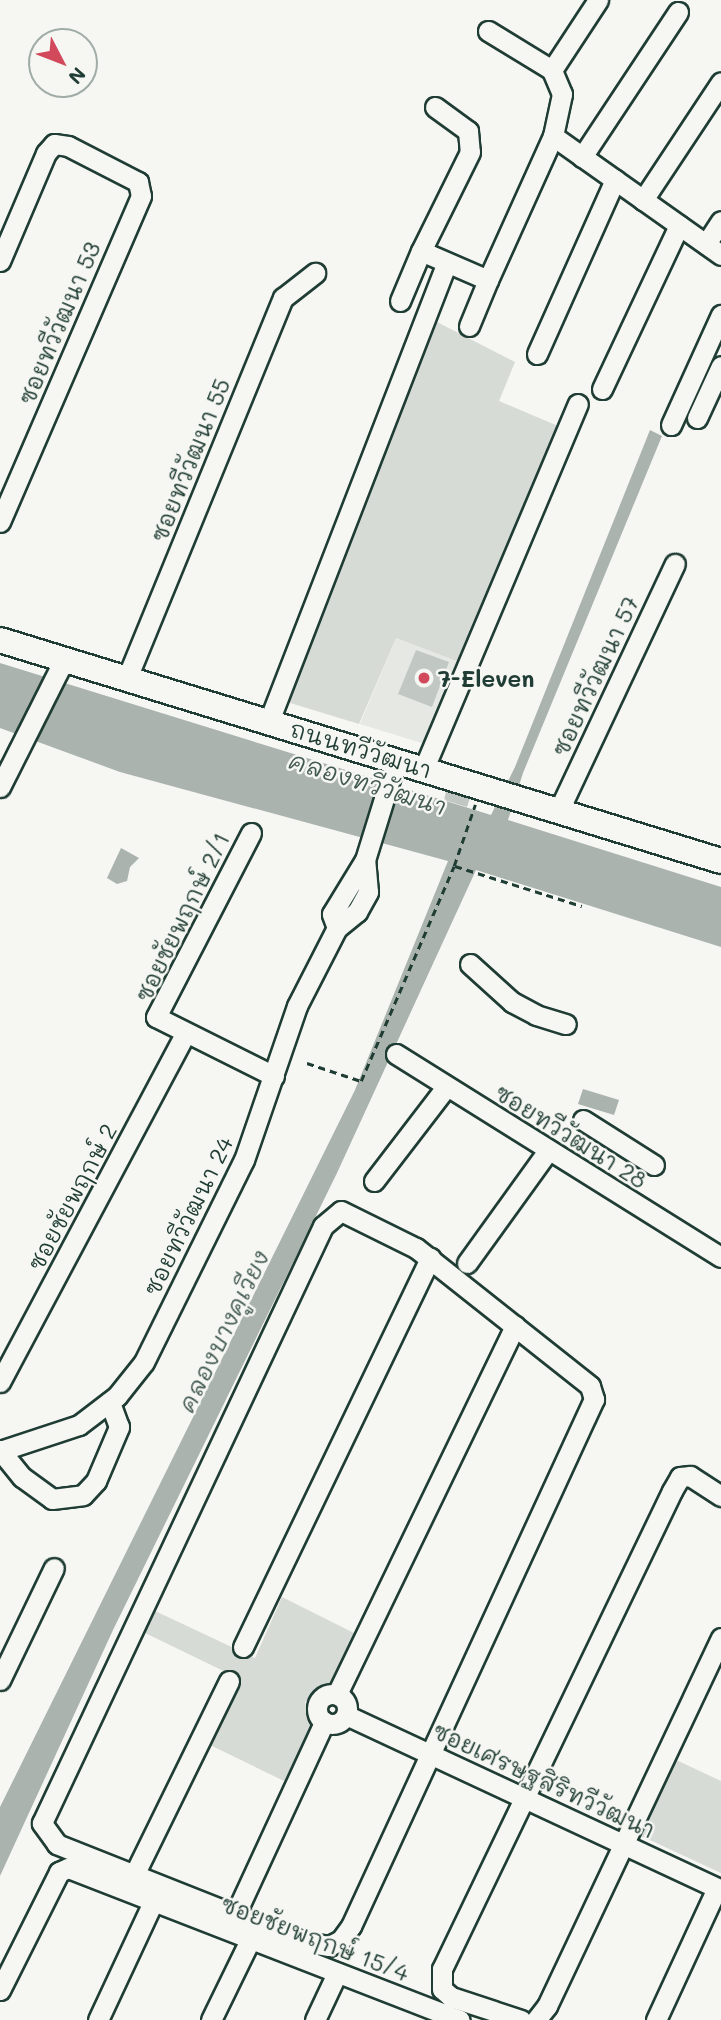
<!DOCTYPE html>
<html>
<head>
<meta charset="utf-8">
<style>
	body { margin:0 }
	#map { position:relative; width:721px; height:2020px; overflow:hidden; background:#f6f6f2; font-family:Mali,"Playpen Sans Thai",sans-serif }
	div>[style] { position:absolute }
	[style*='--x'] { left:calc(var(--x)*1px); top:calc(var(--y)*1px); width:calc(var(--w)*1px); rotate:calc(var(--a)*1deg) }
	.built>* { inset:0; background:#e6e8e4 }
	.green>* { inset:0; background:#d6dbd6 }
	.water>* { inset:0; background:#aab3ae }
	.building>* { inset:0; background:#c1c8c3 }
	.path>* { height:2.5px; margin-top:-1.25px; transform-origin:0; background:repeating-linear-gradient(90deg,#1f3d34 0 7px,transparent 0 12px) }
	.roads { filter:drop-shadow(2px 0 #1f3d34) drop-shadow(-2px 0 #1f3d34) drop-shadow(0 2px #1f3d34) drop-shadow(0 -2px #1f3d34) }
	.minor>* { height:19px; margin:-9.5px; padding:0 9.5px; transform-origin:9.5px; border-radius:9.5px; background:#f6f6f2 }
	.minor>.ring { margin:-9.5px; padding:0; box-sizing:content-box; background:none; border:19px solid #f6f6f2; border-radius:50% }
	.major>* { height:24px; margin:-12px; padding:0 12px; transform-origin:12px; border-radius:12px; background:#f6f6f2 }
	.dots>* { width:19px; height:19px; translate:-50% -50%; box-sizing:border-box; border:4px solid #f6f6f2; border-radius:50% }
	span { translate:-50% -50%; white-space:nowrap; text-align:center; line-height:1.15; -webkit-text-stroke:5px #f6f6f2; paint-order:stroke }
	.street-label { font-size:23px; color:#1f3d34 }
	.poi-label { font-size:23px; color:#1f3d34; font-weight:700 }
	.left { translate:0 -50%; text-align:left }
	.water-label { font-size:24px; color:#425a52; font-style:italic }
	.north { position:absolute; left:28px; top:28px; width:70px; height:70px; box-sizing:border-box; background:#f6f6f2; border:2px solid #a0aca6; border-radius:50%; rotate:132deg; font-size:19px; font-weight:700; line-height:28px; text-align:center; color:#1f3d34 }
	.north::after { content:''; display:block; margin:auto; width:24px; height:32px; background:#d1495b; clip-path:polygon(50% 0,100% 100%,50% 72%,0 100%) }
</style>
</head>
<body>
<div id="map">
	<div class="built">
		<i style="clip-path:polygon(396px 638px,459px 662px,428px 745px,360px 724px)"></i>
	</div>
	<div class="green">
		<i style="clip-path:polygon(437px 322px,515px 362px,499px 401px,558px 426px,459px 662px,396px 638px,359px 724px,287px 702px)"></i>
		<i style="clip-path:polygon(282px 1597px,356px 1634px,333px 1684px,305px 1702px,311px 1730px,284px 1781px,208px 1744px,240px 1679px,141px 1631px,153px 1610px,255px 1658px)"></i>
		<i style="clip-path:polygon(674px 1759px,721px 1781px,721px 1873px,639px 1835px)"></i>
	</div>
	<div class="water">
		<i style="clip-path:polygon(650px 430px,662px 436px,523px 773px,508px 820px,721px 887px,721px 947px,476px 870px,337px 1173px,113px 1630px,0 1876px,0 1807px,355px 1090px,448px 861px,120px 772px,0 728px,0 663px,491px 815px,515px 767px)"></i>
		<i style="clip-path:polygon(121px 848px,139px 858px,130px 867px,127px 881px,117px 884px,107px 878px)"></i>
		<i style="clip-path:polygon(583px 1089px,619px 1100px,614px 1115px,578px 1104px)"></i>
	</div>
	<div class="building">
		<i style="clip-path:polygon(416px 650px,449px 662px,432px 707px,398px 694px)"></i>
		<i style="clip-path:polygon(447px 788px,471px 795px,467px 807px,444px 800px)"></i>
	</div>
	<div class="path">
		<i style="--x:455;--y:866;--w:133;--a:17.5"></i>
		<i style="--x:307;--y:1063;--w:57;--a:18.4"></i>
		<i style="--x:361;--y:1081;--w:234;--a:-66.6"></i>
		<i style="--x:454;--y:866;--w:65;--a:-71"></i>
	</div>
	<div class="roads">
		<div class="minor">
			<i style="--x:552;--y:70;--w:84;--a:-56.7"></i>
			<i style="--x:435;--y:107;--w:41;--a:36"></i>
			<i style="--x:468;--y:131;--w:21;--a:85"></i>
			<i style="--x:470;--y:152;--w:110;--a:116.3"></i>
			<i style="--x:421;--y:251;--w:73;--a:23.4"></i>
			<i style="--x:488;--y:280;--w:158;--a:-65.7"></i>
			<i style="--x:553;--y:136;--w:43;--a:-77.9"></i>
			<i style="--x:562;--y:94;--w:26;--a:-113"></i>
			<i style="--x:552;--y:70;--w:75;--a:-148.6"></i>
			<i style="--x:553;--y:136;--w:206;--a:35.3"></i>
			<i style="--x:582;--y:157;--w:174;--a:-56.5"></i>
			<i style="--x:643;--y:200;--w:141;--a:-56.5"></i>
			<i style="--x:706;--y:244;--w:27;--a:-57"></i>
			<i style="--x:0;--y:261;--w:117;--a:-66.9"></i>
			<i style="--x:46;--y:153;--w:12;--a:-48"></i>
			<i style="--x:54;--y:144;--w:14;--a:8"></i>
			<i style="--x:68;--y:146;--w:79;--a:27.2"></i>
			<i style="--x:138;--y:182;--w:14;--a:78"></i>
			<i style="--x:141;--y:196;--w:355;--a:113.4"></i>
			<i style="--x:400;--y:301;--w:54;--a:-67.2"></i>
			<i style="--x:469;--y:326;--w:50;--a:-67.6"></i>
			<i style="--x:537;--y:354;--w:191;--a:-65.9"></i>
			<i style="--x:602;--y:389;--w:181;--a:-64.8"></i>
			<i style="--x:697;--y:418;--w:57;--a:-65.2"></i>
			<i style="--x:671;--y:425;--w:121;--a:-65.6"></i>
			<i style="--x:127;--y:678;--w:411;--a:-67.7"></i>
			<i style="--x:283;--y:298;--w:41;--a:-38"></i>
			<i style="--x:269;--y:721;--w:491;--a:-68.8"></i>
			<i style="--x:424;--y:768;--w:395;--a:-67.1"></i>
			<i style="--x:0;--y:787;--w:140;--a:-63.3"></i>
			<i style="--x:559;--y:810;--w:272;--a:-64.8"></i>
			<i style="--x:251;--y:833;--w:207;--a:117.3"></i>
			<i style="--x:156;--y:1017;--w:132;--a:26.6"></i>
			<i style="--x:337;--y:928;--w:15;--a:-110"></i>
			<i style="--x:332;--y:914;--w:63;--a:-58.6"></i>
			<i style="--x:365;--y:860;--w:105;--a:-72.8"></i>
			<i style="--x:470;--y:964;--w:57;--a:42.1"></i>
			<i style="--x:512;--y:1002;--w:27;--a:28"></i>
			<i style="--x:536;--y:1015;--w:31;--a:17"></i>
			<i style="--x:396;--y:1054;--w:383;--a:32"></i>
			<i style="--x:583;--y:1120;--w:84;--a:32.4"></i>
			<i style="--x:374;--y:1181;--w:118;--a:-52.5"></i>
			<i style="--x:341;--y:1211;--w:84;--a:26.3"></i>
			<i style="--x:416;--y:1248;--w:222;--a:38.4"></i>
			<i style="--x:590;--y:1386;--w:14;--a:73"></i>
			<i style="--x:594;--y:1399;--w:580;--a:114.75"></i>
			<i style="--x:351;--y:1926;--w:17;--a:126"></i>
			<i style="--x:341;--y:1940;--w:13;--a:153"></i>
			<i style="--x:329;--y:1946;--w:25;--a:-171"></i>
			<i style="--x:304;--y:1942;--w:266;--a:-158.4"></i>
			<i style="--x:57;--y:1844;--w:26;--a:-126"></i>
			<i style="--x:42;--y:1823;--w:660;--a:-64.79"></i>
			<i style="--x:323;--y:1226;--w:23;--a:-40"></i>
			<i style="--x:467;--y:1263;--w:137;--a:-54.2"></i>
			<i style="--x:0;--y:1382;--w:394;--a:-62"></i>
			<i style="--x:0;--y:1450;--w:35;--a:51"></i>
			<i style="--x:22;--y:1477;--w:37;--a:36"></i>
			<i style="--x:52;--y:1499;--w:31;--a:-7"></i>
			<i style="--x:83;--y:1495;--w:19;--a:-47"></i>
			<i style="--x:96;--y:1481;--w:59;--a:-66.9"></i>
			<i style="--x:119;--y:1427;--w:27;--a:-110"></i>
			<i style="--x:0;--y:1451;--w:83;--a:-18.2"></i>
			<i style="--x:79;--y:1425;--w:48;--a:-37.3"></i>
			<i style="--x:117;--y:1396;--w:43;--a:-51.5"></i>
			<i style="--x:144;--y:1362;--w:225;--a:-63.7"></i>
			<i style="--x:244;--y:1160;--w:163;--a:-71"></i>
			<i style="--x:297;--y:1006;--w:88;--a:-62.9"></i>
			<i style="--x:337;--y:928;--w:26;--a:-39"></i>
			<i style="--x:357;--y:912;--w:23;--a:-61"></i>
			<i style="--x:368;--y:892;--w:32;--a:-95"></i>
			<i style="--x:243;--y:1647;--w:432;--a:-64.3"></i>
			<i style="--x:0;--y:1680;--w:124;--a:-64.3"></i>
			<i class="ring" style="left:317px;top:1694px;width:11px;height:11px"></i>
			<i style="--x:337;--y:1694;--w:409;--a:-64.2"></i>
			<i style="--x:346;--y:1715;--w:414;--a:25"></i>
			<i style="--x:134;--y:1875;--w:216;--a:-63.9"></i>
			<i style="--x:235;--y:1915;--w:213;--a:-65.2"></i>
			<i style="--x:0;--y:1990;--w:132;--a:-63.4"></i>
			<i style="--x:59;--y:1872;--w:10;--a:-24"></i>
			<i style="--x:68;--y:1868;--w:420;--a:21.2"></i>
			<i style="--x:98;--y:2020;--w:130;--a:-65"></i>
			<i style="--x:211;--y:2020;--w:89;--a:-64"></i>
			<i style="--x:315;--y:2020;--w:52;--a:-64.9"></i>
			<i style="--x:521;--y:2020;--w:74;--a:-161.8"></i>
			<i style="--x:451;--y:1997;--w:12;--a:-138"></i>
			<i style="--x:442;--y:1989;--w:20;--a:-90"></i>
			<i style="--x:442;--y:1969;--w:530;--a:-64.3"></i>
			<i style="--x:672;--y:1491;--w:16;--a:-60"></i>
			<i style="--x:680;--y:1477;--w:10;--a:-6"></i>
			<i style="--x:690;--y:1476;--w:37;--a:33"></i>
			<i style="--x:536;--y:2020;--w:18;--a:-52"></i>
			<i style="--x:547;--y:2006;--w:407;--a:-64.7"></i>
			<i style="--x:656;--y:2020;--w:145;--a:-65.2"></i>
		</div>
		<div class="major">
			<i style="--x:0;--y:640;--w:754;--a:17.04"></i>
		</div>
	</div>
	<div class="dots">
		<i style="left:424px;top:678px;background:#d1495b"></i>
	</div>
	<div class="street-label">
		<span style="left:59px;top:323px;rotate:-67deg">ซอยทวีวัฒนา 53</span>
		<span style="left:190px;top:460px;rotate:-68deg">ซอยทวีวัฒนา 55</span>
		<span style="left:595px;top:676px;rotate:-65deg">ซอยทวีวัฒนา 57</span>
		<span style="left:361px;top:749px;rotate:17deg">ถนนทวีวัฒนา</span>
		<span style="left:182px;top:917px;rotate:-64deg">ซอยชัยพฤกษ์ 2/1</span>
		<span style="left:571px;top:1136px;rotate:32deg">ซอยทวีวัฒนา 28</span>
		<span style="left:72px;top:1197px;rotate:-62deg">ซอยชัยพฤกษ์ 2</span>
		<span style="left:188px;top:1216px;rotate:-64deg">ซอยทวีวัฒนา 24</span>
		<span style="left:544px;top:1780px;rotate:25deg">ซอยเศรษฐสิริทวีวัฒนา</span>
		<span style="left:315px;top:1938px;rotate:21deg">ซอยชัยพฤกษ์ 15/4</span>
	</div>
	<div class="poi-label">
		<span class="left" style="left:438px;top:678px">7-Eleven</span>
	</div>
	<div class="water-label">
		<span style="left:368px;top:783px;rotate:17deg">คลองทวีวัฒนา</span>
		<span style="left:223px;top:1331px;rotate:-64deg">คลองบางคูเวียง</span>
	</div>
	<div class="north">N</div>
</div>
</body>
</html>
